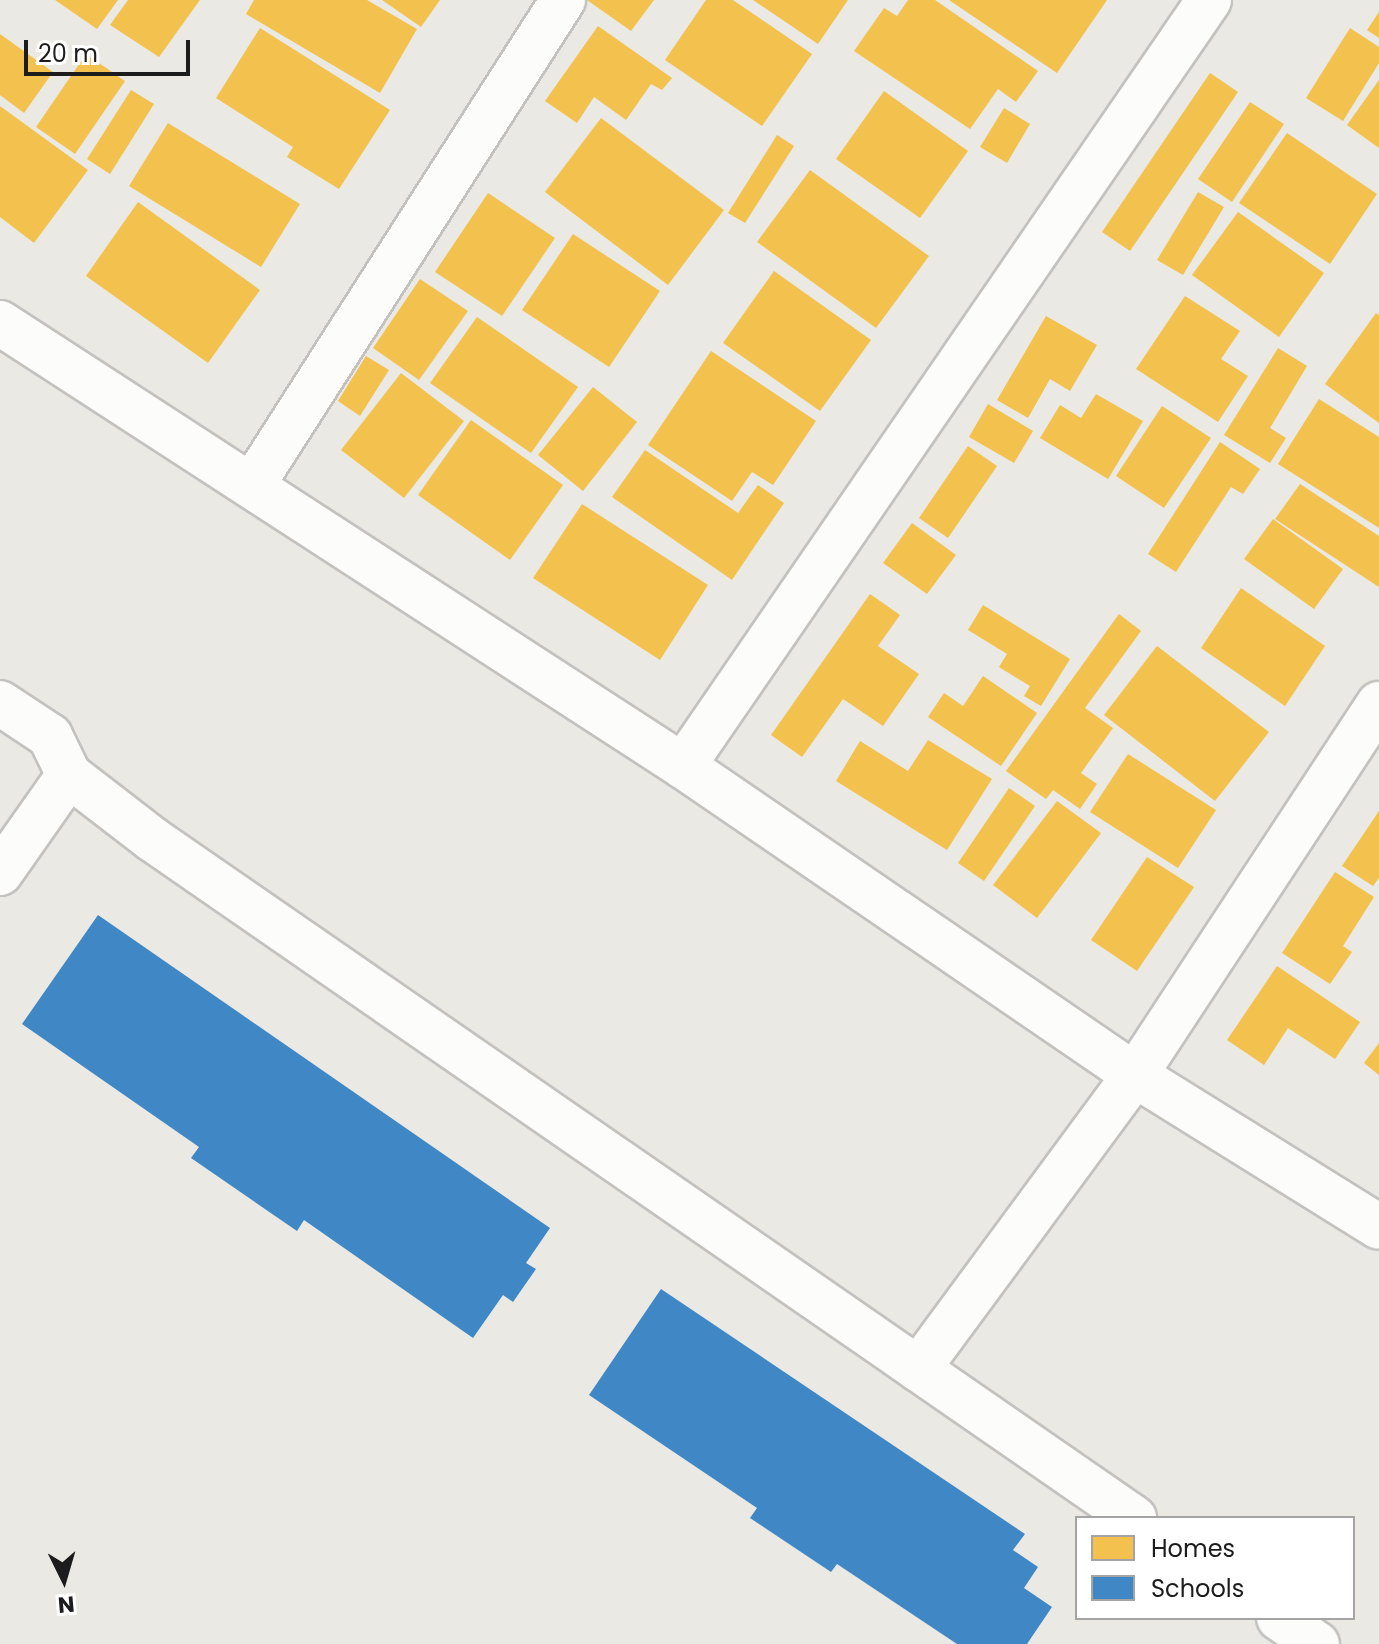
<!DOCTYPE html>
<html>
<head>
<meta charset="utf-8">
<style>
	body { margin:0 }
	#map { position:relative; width:1379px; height:1644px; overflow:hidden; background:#eae9e4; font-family:Poppins,sans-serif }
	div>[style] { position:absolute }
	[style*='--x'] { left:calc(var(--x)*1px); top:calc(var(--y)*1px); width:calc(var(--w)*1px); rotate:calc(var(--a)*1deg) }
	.homes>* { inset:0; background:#f2c14e }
	.schools>* { inset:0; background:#3f88c5 }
	.roads { filter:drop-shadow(2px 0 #c3c2c0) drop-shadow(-2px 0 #c3c2c0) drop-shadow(0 2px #c3c2c0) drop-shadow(0 -2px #c3c2c0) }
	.minor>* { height:44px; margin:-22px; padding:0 22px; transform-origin:22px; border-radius:22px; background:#fcfcfb }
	span { translate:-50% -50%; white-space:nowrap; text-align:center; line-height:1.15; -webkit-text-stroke:8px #fff; paint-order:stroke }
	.legend { position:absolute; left:1075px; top:1516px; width:280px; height:104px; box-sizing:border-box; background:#fff; border:2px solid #a4a4a4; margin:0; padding:10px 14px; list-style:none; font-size:24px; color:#1c1c1c }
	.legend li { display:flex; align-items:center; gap:16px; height:40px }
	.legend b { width:40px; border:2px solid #a4a4a4 }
	.north { position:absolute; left:24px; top:1540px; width:80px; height:80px; -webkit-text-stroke:6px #fff; paint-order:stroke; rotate:175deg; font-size:22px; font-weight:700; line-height:32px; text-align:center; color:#1c1c1c }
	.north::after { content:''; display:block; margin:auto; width:28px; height:36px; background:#1c1c1c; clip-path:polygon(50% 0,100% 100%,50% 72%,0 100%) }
	.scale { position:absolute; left:24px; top:40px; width:166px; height:36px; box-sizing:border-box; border:4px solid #1c1c1c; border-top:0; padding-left:10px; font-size:24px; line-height:28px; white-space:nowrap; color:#1c1c1c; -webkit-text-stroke:6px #fff; paint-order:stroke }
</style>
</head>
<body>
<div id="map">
	<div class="homes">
		<i style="clip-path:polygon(55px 0,118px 0,97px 29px)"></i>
		<i style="clip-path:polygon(128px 0,200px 0,159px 57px,110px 25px)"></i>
		<i style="clip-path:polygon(254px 0,367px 0,417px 29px,380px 93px,246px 14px)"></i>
		<i style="clip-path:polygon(382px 0,440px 0,421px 27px)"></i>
		<i style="clip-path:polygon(587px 0,654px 0,631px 31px)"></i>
		<i style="clip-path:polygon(706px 0,733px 0,812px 54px,762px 126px,665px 60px)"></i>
		<i style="clip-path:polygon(753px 0,848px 0,818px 44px)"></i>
		<i style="clip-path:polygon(908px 0,935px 0,1038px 71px,1016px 102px,998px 89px,970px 129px,854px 51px,884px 8px,897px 16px)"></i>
		<i style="clip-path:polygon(949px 0,1107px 0,1057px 73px)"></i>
		<i style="clip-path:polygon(1379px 12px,1379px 38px,1367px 30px)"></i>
		<i style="clip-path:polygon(598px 26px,672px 78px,662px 90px,651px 84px,626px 120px,594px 97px,577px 123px,545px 101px)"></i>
		<i style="clip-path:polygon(260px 28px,390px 110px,339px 189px,287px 157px,293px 147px,216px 98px)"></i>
		<i style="clip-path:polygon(1350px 28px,1379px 47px,1379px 63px,1343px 121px,1306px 98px)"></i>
		<i style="clip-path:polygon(0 34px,53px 72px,24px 113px,0 95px)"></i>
		<i style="clip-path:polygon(86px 54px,125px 81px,75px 154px,36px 127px)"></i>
		<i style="clip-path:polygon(1210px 73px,1238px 92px,1130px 251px,1102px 232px)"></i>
		<i style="clip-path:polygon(1379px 80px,1379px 148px,1347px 125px)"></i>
		<i style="clip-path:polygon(131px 90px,154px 104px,110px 174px,87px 159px)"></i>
		<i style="clip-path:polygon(884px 91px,968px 151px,920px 218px,836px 159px)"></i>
		<i style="clip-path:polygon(1250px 102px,1284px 124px,1232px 202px,1198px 179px)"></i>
		<i style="clip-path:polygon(0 106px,88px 170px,34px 243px,0 217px)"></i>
		<i style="clip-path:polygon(1004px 108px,1030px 124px,1007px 163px,980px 147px)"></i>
		<i style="clip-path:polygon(601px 118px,724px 210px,668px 285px,545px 192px)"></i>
		<i style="clip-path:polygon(168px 123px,300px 204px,261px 267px,129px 186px)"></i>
		<i style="clip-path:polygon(1287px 133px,1377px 194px,1330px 264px,1239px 203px)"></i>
		<i style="clip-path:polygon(777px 135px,794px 146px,745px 223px,728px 213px)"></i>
		<i style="clip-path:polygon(810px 170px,929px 256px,876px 328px,757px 242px)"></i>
		<i style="clip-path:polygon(1198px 192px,1224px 207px,1183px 275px,1157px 260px)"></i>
		<i style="clip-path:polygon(488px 193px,555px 238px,502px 316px,435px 272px)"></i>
		<i style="clip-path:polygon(138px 202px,260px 290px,208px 363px,86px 276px)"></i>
		<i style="clip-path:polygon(1238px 212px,1324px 273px,1279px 337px,1192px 275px)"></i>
		<i style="clip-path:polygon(573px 234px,660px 291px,609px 367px,522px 310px)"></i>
		<i style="clip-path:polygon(774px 271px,871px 340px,820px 411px,723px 343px)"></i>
		<i style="clip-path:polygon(420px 279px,468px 311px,419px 380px,373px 348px)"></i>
		<i style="clip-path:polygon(1185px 296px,1240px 331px,1221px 359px,1248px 376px,1218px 422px,1136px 369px)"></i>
		<i style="clip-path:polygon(1376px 313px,1379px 315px,1379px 423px,1325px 384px)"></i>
		<i style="clip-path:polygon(1046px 316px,1097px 345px,1070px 391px,1050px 379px,1028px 418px,997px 400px)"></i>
		<i style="clip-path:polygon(477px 317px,578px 387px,531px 453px,430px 383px)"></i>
		<i style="clip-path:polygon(1278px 348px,1307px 366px,1270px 428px,1286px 438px,1270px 463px,1224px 435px)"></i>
		<i style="clip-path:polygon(711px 351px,816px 421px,773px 485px,752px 472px,732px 501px,648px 445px)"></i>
		<i style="clip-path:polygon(366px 356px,389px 370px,360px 416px,338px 401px)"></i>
		<i style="clip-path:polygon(401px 373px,464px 421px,404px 498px,341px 450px)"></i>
		<i style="clip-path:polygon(593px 387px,637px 422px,583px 491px,538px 455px)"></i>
		<i style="clip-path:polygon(1096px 394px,1143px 421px,1108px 479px,1040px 438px,1060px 405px,1081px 418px)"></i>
		<i style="clip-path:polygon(1319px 399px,1379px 437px,1379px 528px,1278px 464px)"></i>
		<i style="clip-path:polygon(988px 404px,1033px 431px,1014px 463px,969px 437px)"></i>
		<i style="clip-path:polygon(1162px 406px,1211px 438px,1164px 508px,1116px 476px)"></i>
		<i style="clip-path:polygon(471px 420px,563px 485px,510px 560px,418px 495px)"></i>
		<i style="clip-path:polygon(1220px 442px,1260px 469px,1243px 494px,1231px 487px,1176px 572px,1148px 554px)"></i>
		<i style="clip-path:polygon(968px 446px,997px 466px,948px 538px,919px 518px)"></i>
		<i style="clip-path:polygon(645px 450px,738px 513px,758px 485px,784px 503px,732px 580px,612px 497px)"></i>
		<i style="clip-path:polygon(1300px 484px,1379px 536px,1379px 587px,1275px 519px)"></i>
		<i style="clip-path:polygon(582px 504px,708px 585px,660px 660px,533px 578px)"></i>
		<i style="clip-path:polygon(1273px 519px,1343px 569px,1314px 609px,1244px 559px)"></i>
		<i style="clip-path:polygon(912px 523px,956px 555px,927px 594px,883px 563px)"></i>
		<i style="clip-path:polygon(1241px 588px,1325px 646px,1285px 706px,1201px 648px)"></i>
		<i style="clip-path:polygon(870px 594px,900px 615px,878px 646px,919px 674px,883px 726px,843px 699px,802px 757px,771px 735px)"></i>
		<i style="clip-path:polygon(983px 605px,1070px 659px,1041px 706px,1024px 696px,1030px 686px,999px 667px,1007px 654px,968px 630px)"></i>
		<i style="clip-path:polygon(1119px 614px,1141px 631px,1085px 708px,1113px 728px,1081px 773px,1097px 784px,1080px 809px,1053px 790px,1046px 799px,1006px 771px)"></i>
		<i style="clip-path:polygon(1157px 646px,1269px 732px,1215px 801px,1104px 715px)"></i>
		<i style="clip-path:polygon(983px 676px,1037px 713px,1001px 766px,928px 717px,944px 693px,963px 706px)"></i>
		<i style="clip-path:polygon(928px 740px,992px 779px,947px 850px,836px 781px,860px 741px,908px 771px)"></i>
		<i style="clip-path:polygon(1128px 754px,1216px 810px,1178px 868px,1090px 812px)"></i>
		<i style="clip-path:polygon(1009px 788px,1035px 806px,984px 881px,958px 863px)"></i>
		<i style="clip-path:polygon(1057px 801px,1101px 833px,1037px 918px,993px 885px)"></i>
		<i style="clip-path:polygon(1379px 811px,1379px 878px,1373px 886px,1342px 866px)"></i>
		<i style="clip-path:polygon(1147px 857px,1194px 887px,1137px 971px,1091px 940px)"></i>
		<i style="clip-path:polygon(1335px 872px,1374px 897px,1343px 946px,1352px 952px,1330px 984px,1282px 953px)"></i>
		<i style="clip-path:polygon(1277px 966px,1360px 1022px,1335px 1059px,1288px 1028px,1264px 1065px,1227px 1040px)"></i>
		<i style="clip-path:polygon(1379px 1043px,1379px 1075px,1364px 1063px)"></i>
	</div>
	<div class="schools">
		<i style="clip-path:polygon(98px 915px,550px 1228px,526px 1263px,536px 1269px,513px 1302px,503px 1295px,473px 1338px,304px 1220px,297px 1231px,191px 1158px,199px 1147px,22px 1024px)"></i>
		<i style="clip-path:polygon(661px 1289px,1025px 1534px,1013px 1550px,1038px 1567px,1024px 1588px,1052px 1607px,1027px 1644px,957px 1644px,837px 1564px,831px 1572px,750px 1518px,757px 1508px,589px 1395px)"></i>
	</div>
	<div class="roads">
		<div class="minor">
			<i style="--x:0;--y:323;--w:814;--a:32.97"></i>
			<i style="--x:683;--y:766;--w:548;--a:34.36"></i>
			<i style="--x:1135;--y:1075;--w:287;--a:31.9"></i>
			<i style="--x:253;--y:484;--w:575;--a:-57.36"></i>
			<i style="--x:0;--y:703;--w:60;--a:33.4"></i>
			<i style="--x:50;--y:736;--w:43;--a:64"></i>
			<i style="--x:69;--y:775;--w:105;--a:37.6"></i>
			<i style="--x:152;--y:839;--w:1194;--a:34.66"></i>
			<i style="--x:683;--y:766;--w:929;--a:-55.52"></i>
			<i style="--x:0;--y:873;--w:120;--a:-54.9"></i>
			<i style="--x:918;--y:1369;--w:365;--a:-53.6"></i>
			<i style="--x:1135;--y:1075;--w:444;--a:-56.7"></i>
			<i style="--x:1279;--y:1618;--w:46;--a:34.4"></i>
		</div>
	</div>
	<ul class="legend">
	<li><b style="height:22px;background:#f2c14e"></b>Homes</li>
	<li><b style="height:22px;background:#3f88c5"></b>Schools</li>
	</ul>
	<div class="north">N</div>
	<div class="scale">20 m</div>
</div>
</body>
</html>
